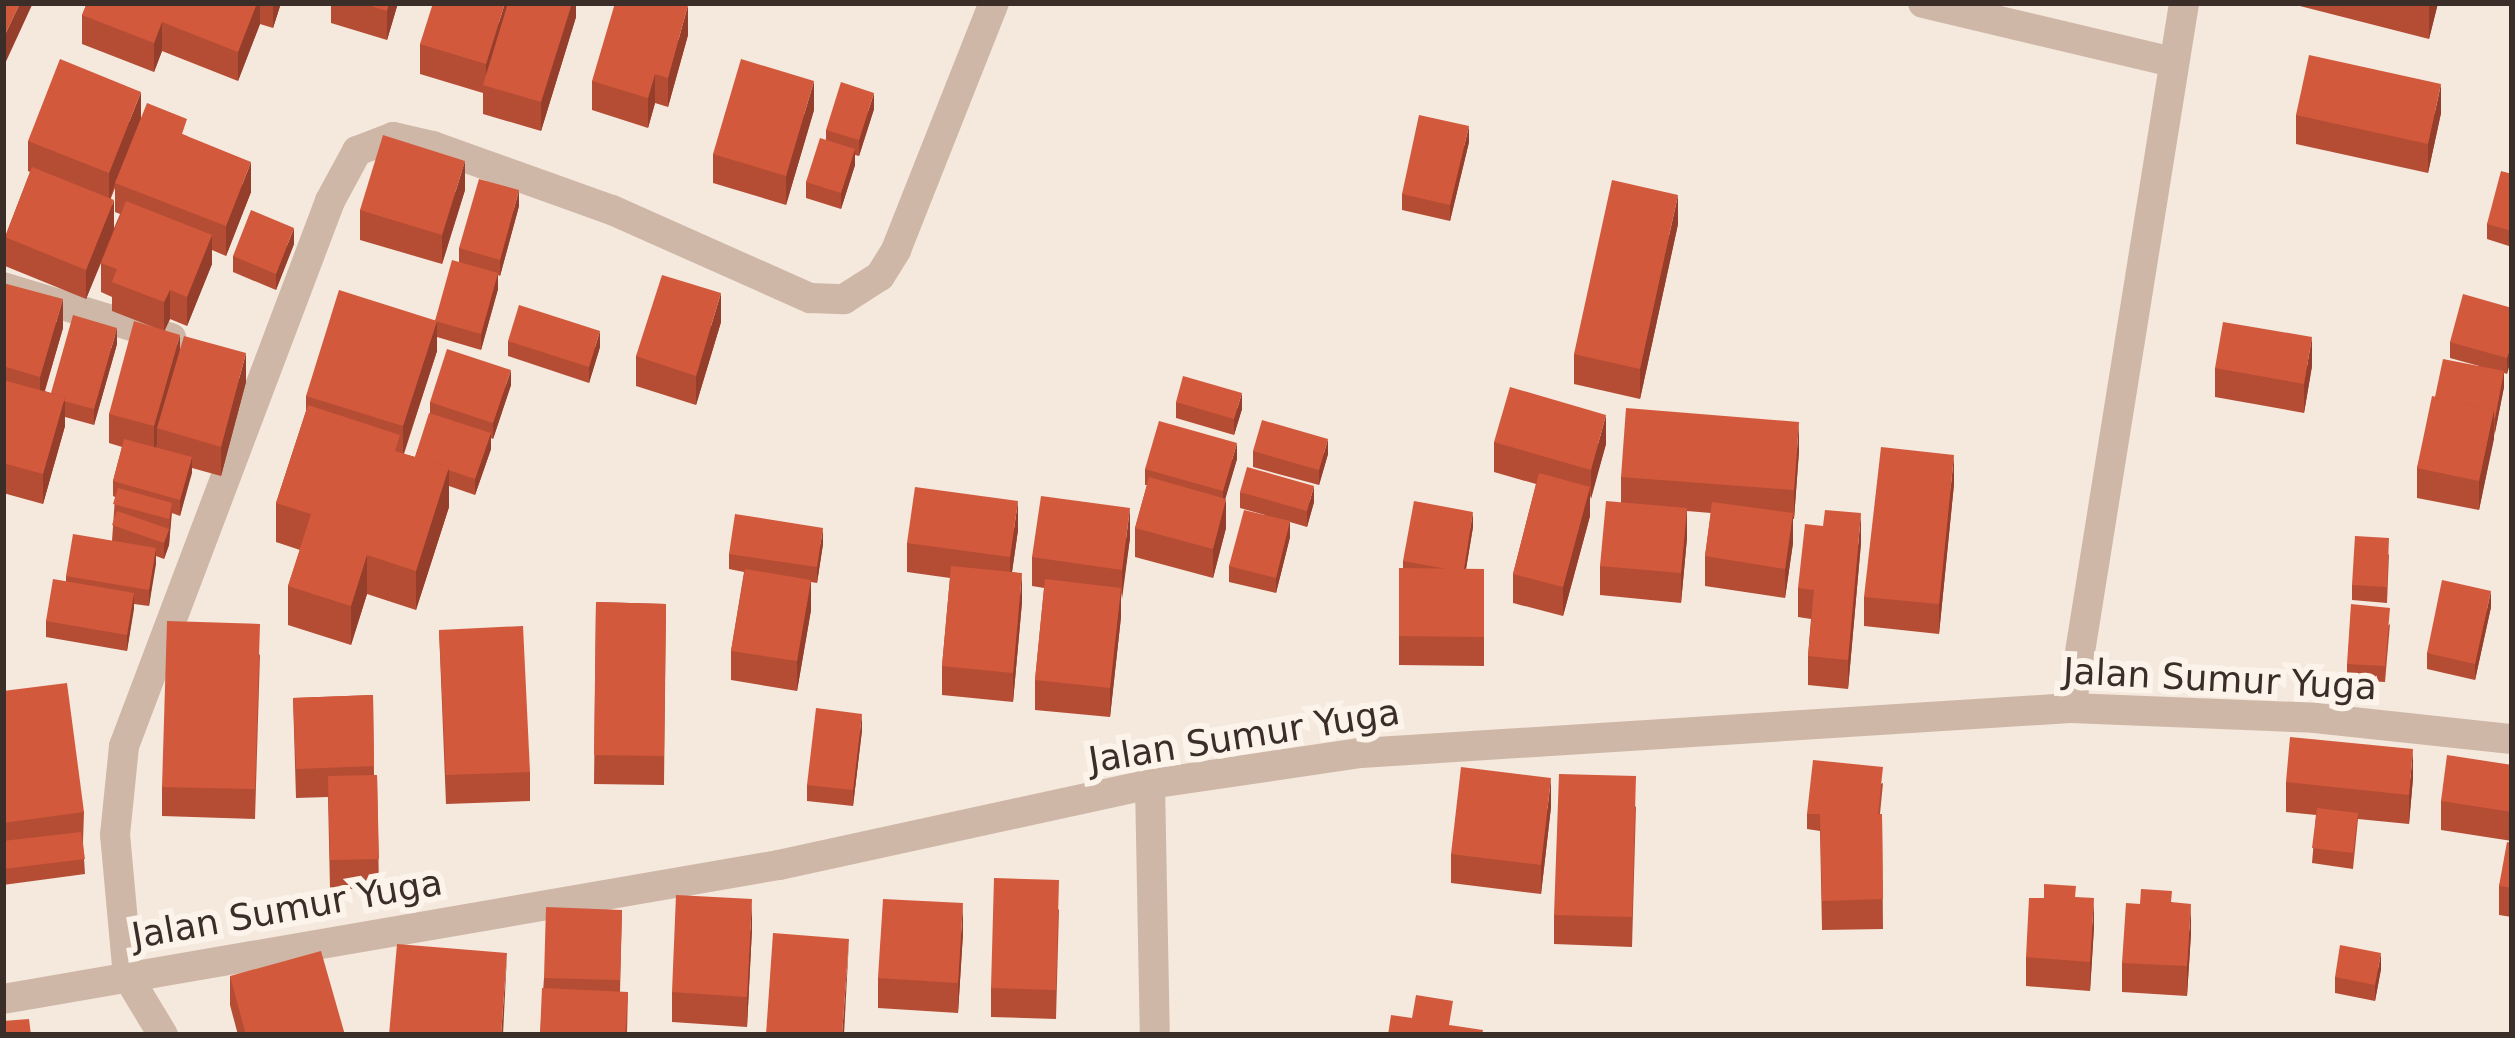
<!DOCTYPE html>
<html>
<head>
<meta charset="utf-8">
<style>
	body { margin:0 }
	#map { position:relative; width:2515px; height:1038px; overflow:hidden; background:#f5e8dd; font-family:"DejaVu Sans",sans-serif }
	div>[style] { position:absolute }
	[style*='--x'] { left:calc(var(--x)*1px); top:calc(var(--y)*1px); width:calc(var(--w)*1px); rotate:calc(var(--a)*1deg) }
	.street>* { height:30px; margin:-15px; padding:0 15px; transform-origin:15px; border-radius:15px; background:#cfb7a7 }
	.wall>* { inset:0; background:#b54d34 }
	.shaded-wall>* { inset:0; background:#943e2b }
	.building>* { inset:0; background:#d3593d }
	span { translate:-50% -50%; white-space:nowrap; text-align:center; line-height:1.15; -webkit-text-stroke:12px #fcf3ea; paint-order:stroke }
	.street-label { font-size:36px; color:#3b2d28 }
	.frame { position:absolute; inset:0; border:6px solid #3b2d28; pointer-events:none }
</style>
</head>
<body>
<div id="map">
	<div class="street">
		<i style="--x:1923;--y:3;--w:257;--a:13.3"></i>
		<i style="--x:3;--y:287;--w:176;--a:16.9"></i>
		<i style="--x:2071;--y:708;--w:714;--a:-80.89"></i>
		<i style="--x:1150;--y:784;--w:251;--a:88.9"></i>
		<i style="--x:3;--y:999;--w:787;--a:-9.8"></i>
		<i style="--x:779;--y:865;--w:380;--a:-12.3"></i>
		<i style="--x:1150;--y:784;--w:213;--a:-8.4"></i>
		<i style="--x:1361;--y:753;--w:711;--a:-3.63"></i>
		<i style="--x:2071;--y:708;--w:244;--a:2.3"></i>
		<i style="--x:2315;--y:718;--w:198;--a:6.1"></i>
		<i style="--x:163;--y:1035;--w:68;--a:-121.1"></i>
		<i style="--x:128;--y:977;--w:143;--a:-95.2"></i>
		<i style="--x:115;--y:835;--w:89;--a:-84.2"></i>
		<i style="--x:124;--y:746;--w:583;--a:-69.29"></i>
		<i style="--x:330;--y:201;--w:57;--a:-61.6"></i>
		<i style="--x:357;--y:151;--w:39;--a:-21"></i>
		<i style="--x:393;--y:137;--w:41;--a:12.7"></i>
		<i style="--x:433;--y:146;--w:190;--a:19.7"></i>
		<i style="--x:612;--y:210;--w:217;--a:24"></i>
		<i style="--x:810;--y:298;--w:34;--a:2"></i>
		<i style="--x:844;--y:299;--w:43;--a:-32.6"></i>
		<i style="--x:880;--y:276;--w:31;--a:-58"></i>
		<i style="--x:896;--y:250;--w:266;--a:-68.4"></i>
	</div>
	<div class="wall">
		<i style="clip-path:polygon(87px 3px,281px 3px,273px 28px,260px 24px,238px 81px,162px 51px,154px 72px,82px 44px,82px 15px)"></i>
		<i style="clip-path:polygon(331px 3px,398px 3px,387px 40px,331px 23px)"></i>
		<i style="clip-path:polygon(576px 3px,576px 17px,541px 131px,483px 114px,483px 93px,420px 74px,420px 44px)"></i>
		<i style="clip-path:polygon(2296px 3px,2438px 3px,2429px 39px,2296px 5px)"></i>
		<i style="clip-path:polygon(688px 35px,668px 107px,655px 103px,648px 128px,592px 110px,592px 81px)"></i>
		<i style="clip-path:polygon(874px 109px,859px 156px,855px 155px,855px 165px,841px 209px,806px 198px,806px 182px,826px 140px,826px 130px)"></i>
		<i style="clip-path:polygon(814px 110px,786px 205px,713px 183px,713px 154px)"></i>
		<i style="clip-path:polygon(2441px 113px,2428px 173px,2296px 144px,2296px 115px)"></i>
		<i style="clip-path:polygon(evenodd,141px 119px,187px 136px,251px 192px,226px 256px,212px 250px,212px 264px,187px 326px,170px 319px,165px 330px,180px 349px,246px 382px,221px 476px,192px 468px,180px 516px,172px 513px,169px 545px,164px 559px,156px 556px,149px 606px,134px 604px,127px 651px,46px 637px,46px 621px,66px 582px,66px 576px,112px 541px,115px 497px,113px 496px,113px 481px,122px 447px,109px 443px,109px 414px,153px 327px,112px 311px,112px 297px,101px 292px,101px 263px,86px 299px,5px 266px,5px 237px,30px 172px,28px 171px,28px 141px,141px 119px,115px 188px,115px 212px,120px 214px,114px 228px,111px 198px,115px 188px)"></i>
		<i style="clip-path:polygon(1469px 142px,1450px 221px,1402px 210px,1402px 194px)"></i>
		<i style="clip-path:polygon(2512px 174px,2512px 247px,2487px 239px,2487px 224px)"></i>
		<i style="clip-path:polygon(465px 190px,442px 264px,360px 240px,360px 210px)"></i>
		<i style="clip-path:polygon(519px 206px,500px 276px,498px 275px,498px 289px,481px 350px,437px 337px,437px 351px,404px 454px,415px 457px,430px 414px,430px 402px,511px 385px,493px 439px,491px 438px,491px 449px,475px 495px,449px 486px,449px 507px,416px 610px,367px 594px,351px 645px,288px 625px,288px 586px,300px 550px,276px 542px,276px 503px,306px 411px,306px 396px,435px 321px,459px 262px,459px 248px)"></i>
		<i style="clip-path:polygon(1678px 224px,1640px 399px,1574px 384px,1574px 354px)"></i>
		<i style="clip-path:polygon(294px 244px,276px 290px,233px 272px,233px 256px)"></i>
		<i style="clip-path:polygon(3px 283px,63px 328px,45px 391px,51px 393px,117px 344px,94px 425px,65px 417px,65px 426px,43px 504px,3px 493px)"></i>
		<i style="clip-path:polygon(2512px 308px,2507px 374px,2504px 373px,2504px 387px,2479px 510px,2417px 498px,2417px 468px,2435px 397px,2479px 366px,2450px 358px,2450px 342px)"></i>
		<i style="clip-path:polygon(721px 322px,696px 405px,636px 386px,636px 356px)"></i>
		<i style="clip-path:polygon(508px 341px,600px 347px,589px 383px,508px 356px)"></i>
		<i style="clip-path:polygon(2312px 366px,2304px 413px,2215px 397px,2215px 368px)"></i>
		<i style="clip-path:polygon(1176px 402px,1242px 409px,1234px 435px,1176px 418px)"></i>
		<i style="clip-path:polygon(1494px 442px,1606px 444px,1590px 499px,1590px 516px,1563px 616px,1513px 603px,1513px 574px,1536px 484px,1494px 472px)"></i>
		<i style="clip-path:polygon(1253px 451px,1328px 454px,1319px 485px,1253px 467px)"></i>
		<i style="clip-path:polygon(1799px 451px,1794px 519px,1793px 519px,1793px 543px,1785px 598px,1705px 586px,1705px 556px,1711px 513px,1687px 511px,1687px 538px,1681px 603px,1600px 595px,1600px 566px,1621px 502px,1621px 477px)"></i>
		<i style="clip-path:polygon(1237px 459px,1225px 498px,1226px 528px,1213px 578px,1135px 557px,1135px 528px,1147px 485px,1145px 485px,1145px 469px)"></i>
		<i style="clip-path:polygon(1954px 484px,1939px 634px,1864px 626px,1864px 597px)"></i>
		<i style="clip-path:polygon(1240px 492px,1314px 502px,1307px 527px,1290px 522px,1290px 537px,1276px 593px,1229px 582px,1229px 566px,1265px 515px,1240px 508px)"></i>
		<i style="clip-path:polygon(1473px 527px,1466px 569px,1484px 569px,1484px 666px,1399px 665px,1399px 568px,1403px 568px,1403px 561px)"></i>
		<i style="clip-path:polygon(1018px 530px,1012px 572px,1022px 602px,1013px 702px,942px 695px,942px 666px,950px 578px,907px 572px,907px 543px)"></i>
		<i style="clip-path:polygon(1130px 538px,1121px 599px,1121px 617px,1110px 717px,1035px 710px,1035px 680px,1044px 588px,1032px 586px,1032px 557px)"></i>
		<i style="clip-path:polygon(1861px 543px,1848px 689px,1808px 685px,1808px 656px,1811px 619px,1798px 617px,1798px 588px)"></i>
		<i style="clip-path:polygon(823px 544px,817px 583px,811px 582px,811px 610px,797px 691px,731px 680px,731px 651px,744px 572px,729px 569px,729px 554px)"></i>
		<i style="clip-path:polygon(2389px 554px,2387px 603px,2352px 600px,2352px 585px)"></i>
		<i style="clip-path:polygon(596px 602px,666px 604px,664px 785px,594px 784px)"></i>
		<i style="clip-path:polygon(2491px 607px,2475px 680px,2427px 669px,2427px 653px)"></i>
		<i style="clip-path:polygon(2390px 624px,2385px 682px,2347px 680px,2347px 664px)"></i>
		<i style="clip-path:polygon(439px 630px,530px 772px,530px 801px,446px 804px)"></i>
		<i style="clip-path:polygon(260px 654px,255px 819px,162px 816px,162px 787px)"></i>
		<i style="clip-path:polygon(3px 691px,84px 812px,83px 842px,85px 874px,3px 885px)"></i>
		<i style="clip-path:polygon(373px 695px,374px 775px,377px 775px,379px 889px,330px 889px,328px 797px,296px 798px,293px 698px)"></i>
		<i style="clip-path:polygon(862px 730px,853px 806px,807px 801px,807px 785px)"></i>
		<i style="clip-path:polygon(2512px 765px,2512px 841px,2441px 830px,2441px 801px)"></i>
		<i style="clip-path:polygon(2413px 778px,2409px 824px,2358px 819px,2353px 869px,2312px 863px,2316px 815px,2286px 812px,2286px 782px)"></i>
		<i style="clip-path:polygon(1883px 783px,1880px 814px,1882px 814px,1883px 929px,1822px 930px,1820px 831px,1807px 829px,1807px 814px)"></i>
		<i style="clip-path:polygon(1636px 806px,1632px 947px,1554px 944px,1554px 915px)"></i>
		<i style="clip-path:polygon(1551px 807px,1541px 894px,1451px 883px,1451px 854px)"></i>
		<i style="clip-path:polygon(2512px 843px,2512px 917px,2499px 915px,2499px 886px)"></i>
		<i style="clip-path:polygon(2076px 897px,2094px 927px,2090px 991px,2026px 986px,2026px 957px)"></i>
		<i style="clip-path:polygon(2172px 902px,2191px 933px,2187px 996px,2122px 992px,2122px 963px,2140px 904px)"></i>
		<i style="clip-path:polygon(1059px 909px,1056px 1019px,991px 1017px,991px 988px)"></i>
		<i style="clip-path:polygon(622px 910px,620px 992px,628px 992px,627px 1035px,540px 1035px,544px 978px)"></i>
		<i style="clip-path:polygon(752px 929px,747px 1027px,672px 1022px,672px 992px)"></i>
		<i style="clip-path:polygon(963px 933px,958px 1013px,878px 1008px,878px 978px)"></i>
		<i style="clip-path:polygon(2381px 969px,2375px 1001px,2335px 993px,2335px 977px)"></i>
		<i style="clip-path:polygon(230px 976px,345px 1035px,238px 1035px,230px 1005px)"></i>
	</div>
	<div class="shaded-wall">
		<i style="clip-path:polygon(20px 3px,32px 3px,32px 5px,3px 68px,3px 39px)"></i>
		<i style="clip-path:polygon(257px 3px,260px 3px,260px 24px,238px 81px,238px 52px)"></i>
		<i style="clip-path:polygon(273px 3px,281px 3px,273px 28px)"></i>
		<i style="clip-path:polygon(389px 3px,398px 3px,387px 40px,387px 11px)"></i>
		<i style="clip-path:polygon(505px 3px,514px 3px,486px 85px,486px 64px)"></i>
		<i style="clip-path:polygon(572px 3px,576px 3px,576px 17px,541px 131px,541px 102px)"></i>
		<i style="clip-path:polygon(2429px 3px,2438px 3px,2429px 39px)"></i>
		<i style="clip-path:polygon(688px 5px,688px 35px,668px 107px,668px 78px)"></i>
		<i style="clip-path:polygon(162px 22px,162px 51px,154px 72px,154px 43px)"></i>
		<i style="clip-path:polygon(655px 74px,655px 103px,648px 128px,648px 98px)"></i>
		<i style="clip-path:polygon(814px 81px,814px 110px,786px 205px,786px 176px)"></i>
		<i style="clip-path:polygon(2441px 84px,2441px 113px,2428px 173px,2428px 144px)"></i>
		<i style="clip-path:polygon(141px 92px,141px 121px,115px 183px,109px 202px,109px 173px)"></i>
		<i style="clip-path:polygon(874px 93px,874px 109px,859px 156px,859px 140px)"></i>
		<i style="clip-path:polygon(1469px 126px,1469px 142px,1450px 221px,1450px 205px)"></i>
		<i style="clip-path:polygon(855px 149px,855px 165px,841px 209px,841px 193px)"></i>
		<i style="clip-path:polygon(465px 161px,465px 190px,442px 264px,442px 235px)"></i>
		<i style="clip-path:polygon(251px 162px,251px 192px,226px 256px,226px 226px)"></i>
		<i style="clip-path:polygon(519px 190px,519px 206px,500px 276px,500px 260px)"></i>
		<i style="clip-path:polygon(1678px 195px,1678px 224px,1640px 399px,1640px 369px)"></i>
		<i style="clip-path:polygon(114px 200px,114px 229px,86px 299px,86px 270px)"></i>
		<i style="clip-path:polygon(294px 228px,294px 244px,276px 290px,276px 274px)"></i>
		<i style="clip-path:polygon(212px 235px,212px 264px,187px 326px,187px 297px)"></i>
		<i style="clip-path:polygon(498px 273px,498px 289px,481px 350px,481px 334px)"></i>
		<i style="clip-path:polygon(170px 290px,170px 319px,164px 331px,164px 302px)"></i>
		<i style="clip-path:polygon(721px 293px,721px 322px,696px 405px,696px 376px)"></i>
		<i style="clip-path:polygon(63px 299px,63px 328px,40px 406px,40px 377px)"></i>
		<i style="clip-path:polygon(437px 321px,437px 351px,403px 455px,403px 426px)"></i>
		<i style="clip-path:polygon(117px 328px,117px 344px,94px 425px,94px 409px)"></i>
		<i style="clip-path:polygon(600px 331px,600px 347px,589px 383px,589px 367px)"></i>
		<i style="clip-path:polygon(180px 335px,180px 364px,157px 428px,157px 443px,154px 456px,154px 426px)"></i>
		<i style="clip-path:polygon(2312px 337px,2312px 366px,2304px 413px,2304px 384px)"></i>
		<i style="clip-path:polygon(2512px 341px,2512px 357px,2507px 374px,2507px 358px)"></i>
		<i style="clip-path:polygon(246px 353px,246px 382px,221px 476px,221px 447px)"></i>
		<i style="clip-path:polygon(511px 370px,511px 385px,493px 439px,493px 423px)"></i>
		<i style="clip-path:polygon(2504px 371px,2504px 387px,2495px 433px,2495px 418px)"></i>
		<i style="clip-path:polygon(1242px 393px,1242px 409px,1234px 435px,1234px 419px)"></i>
		<i style="clip-path:polygon(65px 397px,65px 426px,43px 504px,43px 474px)"></i>
		<i style="clip-path:polygon(2494px 410px,2494px 439px,2479px 510px,2479px 481px)"></i>
		<i style="clip-path:polygon(1606px 415px,1606px 444px,1591px 499px,1591px 470px)"></i>
		<i style="clip-path:polygon(1799px 422px,1799px 451px,1794px 519px,1794px 490px)"></i>
		<i style="clip-path:polygon(491px 433px,491px 449px,475px 495px,475px 479px)"></i>
		<i style="clip-path:polygon(1328px 439px,1328px 454px,1319px 485px,1319px 470px)"></i>
		<i style="clip-path:polygon(1237px 443px,1237px 459px,1223px 507px,1223px 491px)"></i>
		<i style="clip-path:polygon(1954px 455px,1954px 484px,1939px 634px,1939px 604px)"></i>
		<i style="clip-path:polygon(192px 457px,192px 473px,180px 516px,180px 500px)"></i>
		<i style="clip-path:polygon(449px 467px,449px 507px,416px 610px,416px 571px)"></i>
		<i style="clip-path:polygon(1314px 486px,1314px 502px,1307px 527px,1307px 511px)"></i>
		<i style="clip-path:polygon(1590px 487px,1590px 516px,1563px 616px,1563px 587px)"></i>
		<i style="clip-path:polygon(1226px 499px,1226px 528px,1213px 578px,1213px 549px)"></i>
		<i style="clip-path:polygon(1018px 501px,1018px 530px,1010px 586px,1010px 557px)"></i>
		<i style="clip-path:polygon(172px 503px,169px 545px,164px 559px,164px 543px,169px 530px)"></i>
		<i style="clip-path:polygon(1130px 508px,1130px 538px,1122px 599px,1122px 570px)"></i>
		<i style="clip-path:polygon(1687px 508px,1687px 538px,1681px 603px,1681px 573px)"></i>
		<i style="clip-path:polygon(1473px 512px,1473px 527px,1463px 587px,1463px 572px)"></i>
		<i style="clip-path:polygon(1793px 513px,1793px 543px,1785px 598px,1785px 569px)"></i>
		<i style="clip-path:polygon(1861px 513px,1861px 543px,1848px 689px,1848px 660px)"></i>
		<i style="clip-path:polygon(1290px 521px,1290px 537px,1276px 593px,1276px 578px)"></i>
		<i style="clip-path:polygon(823px 528px,823px 544px,817px 583px,817px 567px)"></i>
		<i style="clip-path:polygon(156px 548px,156px 564px,149px 606px,149px 590px)"></i>
		<i style="clip-path:polygon(367px 555px,367px 594px,351px 645px,351px 606px)"></i>
		<i style="clip-path:polygon(1022px 573px,1022px 602px,1013px 702px,1013px 673px)"></i>
		<i style="clip-path:polygon(811px 580px,811px 610px,797px 691px,797px 661px)"></i>
		<i style="clip-path:polygon(1121px 588px,1121px 617px,1110px 717px,1110px 688px)"></i>
		<i style="clip-path:polygon(2491px 591px,2491px 607px,2475px 680px,2475px 664px)"></i>
		<i style="clip-path:polygon(134px 593px,134px 609px,127px 651px,127px 635px)"></i>
		<i style="clip-path:polygon(862px 714px,862px 730px,853px 806px,853px 790px)"></i>
		<i style="clip-path:polygon(2413px 749px,2413px 778px,2409px 824px,2409px 795px)"></i>
		<i style="clip-path:polygon(1551px 778px,1551px 807px,1541px 894px,1541px 865px)"></i>
		<i style="clip-path:polygon(2094px 898px,2094px 927px,2090px 991px,2090px 962px)"></i>
		<i style="clip-path:polygon(752px 899px,752px 929px,747px 1027px,747px 997px)"></i>
		<i style="clip-path:polygon(963px 903px,963px 933px,958px 1013px,958px 983px)"></i>
		<i style="clip-path:polygon(2191px 904px,2191px 933px,2187px 996px,2187px 966px)"></i>
		<i style="clip-path:polygon(849px 939px,844px 1035px,842px 1035px)"></i>
		<i style="clip-path:polygon(507px 953px,503px 1035px,501px 1035px)"></i>
		<i style="clip-path:polygon(2381px 953px,2381px 969px,2375px 1001px,2375px 985px)"></i>
	</div>
	<div class="building">
		<i style="clip-path:polygon(3px 3px,20px 3px,3px 39px)"></i>
		<i style="clip-path:polygon(87px 3px,257px 3px,238px 52px,162px 22px,154px 43px,82px 15px)"></i>
		<i style="clip-path:polygon(361px 3px,389px 3px,387px 11px)"></i>
		<i style="clip-path:polygon(433px 3px,505px 3px,486px 64px,420px 44px)"></i>
		<i style="clip-path:polygon(508px 3px,572px 3px,541px 102px,483px 85px)"></i>
		<i style="clip-path:polygon(615px 3px,681px 3px,688px 5px,668px 78px,655px 74px,648px 98px,592px 81px)"></i>
		<i style="clip-path:polygon(2309px 55px,2441px 84px,2428px 144px,2296px 115px)"></i>
		<i style="clip-path:polygon(60px 59px,141px 92px,109px 173px,28px 141px)"></i>
		<i style="clip-path:polygon(741px 59px,814px 81px,786px 176px,713px 154px)"></i>
		<i style="clip-path:polygon(841px 82px,874px 93px,859px 140px,826px 130px)"></i>
		<i style="clip-path:polygon(147px 103px,187px 119px,182px 134px,251px 162px,226px 226px,115px 183px)"></i>
		<i style="clip-path:polygon(1419px 115px,1469px 126px,1450px 205px,1402px 194px)"></i>
		<i style="clip-path:polygon(383px 135px,465px 161px,442px 235px,360px 210px)"></i>
		<i style="clip-path:polygon(820px 138px,855px 149px,841px 193px,806px 182px)"></i>
		<i style="clip-path:polygon(32px 167px,114px 200px,86px 270px,5px 237px)"></i>
		<i style="clip-path:polygon(2501px 171px,2512px 174px,2512px 231px,2487px 224px)"></i>
		<i style="clip-path:polygon(479px 179px,519px 190px,500px 260px,459px 248px)"></i>
		<i style="clip-path:polygon(1612px 180px,1678px 195px,1640px 369px,1574px 354px)"></i>
		<i style="clip-path:polygon(126px 201px,212px 235px,187px 297px,170px 290px,164px 302px,112px 282px,117px 269px,101px 263px)"></i>
		<i style="clip-path:polygon(251px 210px,294px 228px,276px 274px,233px 256px)"></i>
		<i style="clip-path:polygon(452px 260px,498px 273px,481px 334px,435px 321px)"></i>
		<i style="clip-path:polygon(662px 275px,721px 293px,696px 376px,636px 356px)"></i>
		<i style="clip-path:polygon(3px 283px,63px 299px,40px 377px,3px 366px)"></i>
		<i style="clip-path:polygon(339px 290px,437px 321px,403px 426px,306px 396px)"></i>
		<i style="clip-path:polygon(2463px 294px,2512px 308px,2512px 341px,2507px 358px,2450px 342px)"></i>
		<i style="clip-path:polygon(519px 305px,600px 331px,589px 367px,508px 341px)"></i>
		<i style="clip-path:polygon(73px 315px,117px 328px,94px 409px,64px 401px,65px 397px,51px 393px)"></i>
		<i style="clip-path:polygon(134px 321px,180px 335px,154px 426px,109px 414px)"></i>
		<i style="clip-path:polygon(2223px 322px,2312px 337px,2304px 384px,2215px 368px)"></i>
		<i style="clip-path:polygon(184px 336px,246px 353px,221px 447px,157px 428px)"></i>
		<i style="clip-path:polygon(447px 349px,511px 370px,493px 423px,430px 402px)"></i>
		<i style="clip-path:polygon(2443px 359px,2504px 371px,2495px 418px,2494px 417px,2494px 410px,2435px 397px)"></i>
		<i style="clip-path:polygon(1183px 376px,1242px 393px,1234px 419px,1176px 402px)"></i>
		<i style="clip-path:polygon(3px 380px,65px 397px,43px 474px,3px 463px)"></i>
		<i style="clip-path:polygon(1510px 387px,1606px 415px,1591px 470px,1494px 442px)"></i>
		<i style="clip-path:polygon(2432px 396px,2494px 410px,2479px 481px,2417px 468px)"></i>
		<i style="clip-path:polygon(308px 405px,400px 435px,395px 451px,449px 467px,416px 571px,367px 555px,351px 606px,288px 586px,311px 514px,276px 503px)"></i>
		<i style="clip-path:polygon(1626px 408px,1799px 422px,1794px 490px,1621px 477px)"></i>
		<i style="clip-path:polygon(429px 413px,491px 433px,475px 479px,448px 470px,449px 467px,415px 457px)"></i>
		<i style="clip-path:polygon(1262px 420px,1328px 439px,1319px 470px,1253px 451px)"></i>
		<i style="clip-path:polygon(1159px 421px,1237px 443px,1223px 491px,1145px 469px)"></i>
		<i style="clip-path:polygon(124px 439px,192px 457px,180px 500px,113px 481px)"></i>
		<i style="clip-path:polygon(1881px 447px,1954px 455px,1939px 604px,1864px 597px)"></i>
		<i style="clip-path:polygon(1247px 467px,1314px 486px,1307px 511px,1240px 492px)"></i>
		<i style="clip-path:polygon(1539px 473px,1590px 487px,1563px 587px,1513px 574px)"></i>
		<i style="clip-path:polygon(1149px 477px,1226px 499px,1213px 549px,1135px 528px)"></i>
		<i style="clip-path:polygon(915px 487px,1018px 501px,1010px 557px,907px 543px)"></i>
		<i style="clip-path:polygon(118px 488px,172px 503px,169px 519px,113px 504px)"></i>
		<i style="clip-path:polygon(1041px 496px,1130px 508px,1122px 570px,1032px 557px)"></i>
		<i style="clip-path:polygon(1414px 501px,1473px 512px,1464px 569px,1447px 569px,1403px 561px)"></i>
		<i style="clip-path:polygon(1606px 501px,1687px 508px,1681px 573px,1600px 566px)"></i>
		<i style="clip-path:polygon(1712px 502px,1793px 513px,1785px 569px,1705px 556px)"></i>
		<i style="clip-path:polygon(1244px 510px,1290px 521px,1276px 578px,1229px 566px)"></i>
		<i style="clip-path:polygon(1825px 510px,1861px 513px,1848px 660px,1808px 656px,1814px 590px,1798px 588px,1805px 524px,1823px 526px)"></i>
		<i style="clip-path:polygon(117px 511px,169px 529px,164px 543px,112px 525px)"></i>
		<i style="clip-path:polygon(735px 514px,823px 528px,817px 567px,729px 554px)"></i>
		<i style="clip-path:polygon(73px 534px,156px 548px,149px 590px,66px 576px)"></i>
		<i style="clip-path:polygon(2355px 536px,2389px 538px,2387px 587px,2352px 585px)"></i>
		<i style="clip-path:polygon(951px 566px,1022px 573px,1013px 673px,942px 666px)"></i>
		<i style="clip-path:polygon(1399px 568px,1484px 569px,1484px 637px,1399px 636px)"></i>
		<i style="clip-path:polygon(745px 569px,811px 580px,797px 661px,731px 651px)"></i>
		<i style="clip-path:polygon(53px 579px,134px 593px,127px 635px,46px 621px)"></i>
		<i style="clip-path:polygon(1045px 579px,1121px 588px,1110px 688px,1035px 680px)"></i>
		<i style="clip-path:polygon(2442px 580px,2491px 591px,2475px 664px,2427px 653px)"></i>
		<i style="clip-path:polygon(596px 602px,666px 604px,664px 756px,594px 755px)"></i>
		<i style="clip-path:polygon(2351px 604px,2390px 608px,2385px 666px,2347px 664px)"></i>
		<i style="clip-path:polygon(167px 621px,260px 624px,255px 789px,162px 787px)"></i>
		<i style="clip-path:polygon(523px 626px,530px 772px,446px 775px,439px 630px)"></i>
		<i style="clip-path:polygon(67px 683px,84px 812px,3px 823px,3px 691px)"></i>
		<i style="clip-path:polygon(373px 695px,374px 766px,296px 769px,293px 698px)"></i>
		<i style="clip-path:polygon(816px 708px,862px 714px,853px 790px,807px 785px)"></i>
		<i style="clip-path:polygon(2290px 737px,2413px 749px,2409px 795px,2286px 782px)"></i>
		<i style="clip-path:polygon(2447px 755px,2512px 765px,2512px 812px,2441px 801px)"></i>
		<i style="clip-path:polygon(1813px 760px,1883px 767px,1878px 814px,1807px 814px)"></i>
		<i style="clip-path:polygon(1461px 767px,1551px 778px,1541px 865px,1451px 854px)"></i>
		<i style="clip-path:polygon(1559px 774px,1636px 776px,1632px 917px,1554px 915px)"></i>
		<i style="clip-path:polygon(377px 775px,379px 859px,330px 860px,328px 776px)"></i>
		<i style="clip-path:polygon(2317px 808px,2358px 813px,2353px 853px,2312px 848px)"></i>
		<i style="clip-path:polygon(1820px 814px,1882px 814px,1883px 899px,1822px 901px)"></i>
		<i style="clip-path:polygon(81px 832px,85px 859px,3px 869px,3px 841px)"></i>
		<i style="clip-path:polygon(2507px 842px,2512px 843px,2512px 888px,2499px 886px)"></i>
		<i style="clip-path:polygon(994px 878px,1059px 880px,1056px 990px,991px 988px)"></i>
		<i style="clip-path:polygon(2044px 884px,2076px 886px,2075px 897px,2094px 898px,2090px 962px,2026px 957px,2029px 898px,2044px 898px)"></i>
		<i style="clip-path:polygon(2141px 889px,2172px 891px,2171px 902px,2191px 904px,2187px 966px,2122px 963px,2126px 903px,2140px 904px)"></i>
		<i style="clip-path:polygon(676px 895px,752px 899px,747px 997px,672px 992px)"></i>
		<i style="clip-path:polygon(883px 899px,963px 903px,958px 983px,878px 978px)"></i>
		<i style="clip-path:polygon(546px 907px,622px 910px,620px 980px,544px 978px)"></i>
		<i style="clip-path:polygon(773px 933px,849px 939px,842px 1035px,766px 1035px)"></i>
		<i style="clip-path:polygon(397px 944px,507px 953px,501px 1035px,389px 1035px)"></i>
		<i style="clip-path:polygon(2340px 945px,2381px 953px,2375px 985px,2335px 977px)"></i>
		<i style="clip-path:polygon(321px 951px,345px 1035px,246px 1035px,230px 976px)"></i>
		<i style="clip-path:polygon(542px 988px,628px 992px,625px 1035px,540px 1035px)"></i>
		<i style="clip-path:polygon(1416px 995px,1453px 1001px,1449px 1025px,1483px 1030px,1482px 1035px,1388px 1035px,1391px 1015px,1412px 1018px)"></i>
		<i style="clip-path:polygon(29px 1019px,31px 1035px,3px 1035px,3px 1021px)"></i>
	</div>
	<div class="street-label">
		<span style="left:2220px;top:679px;rotate:3deg">Jalan Sumur Yuga</span>
		<span style="left:1244px;top:736px;rotate:-9deg">Jalan Sumur Yuga</span>
		<span style="left:287px;top:909px;rotate:-10deg">Jalan Sumur Yuga</span>
	</div>
	<div class="frame"></div>
</div>
</body>
</html>
